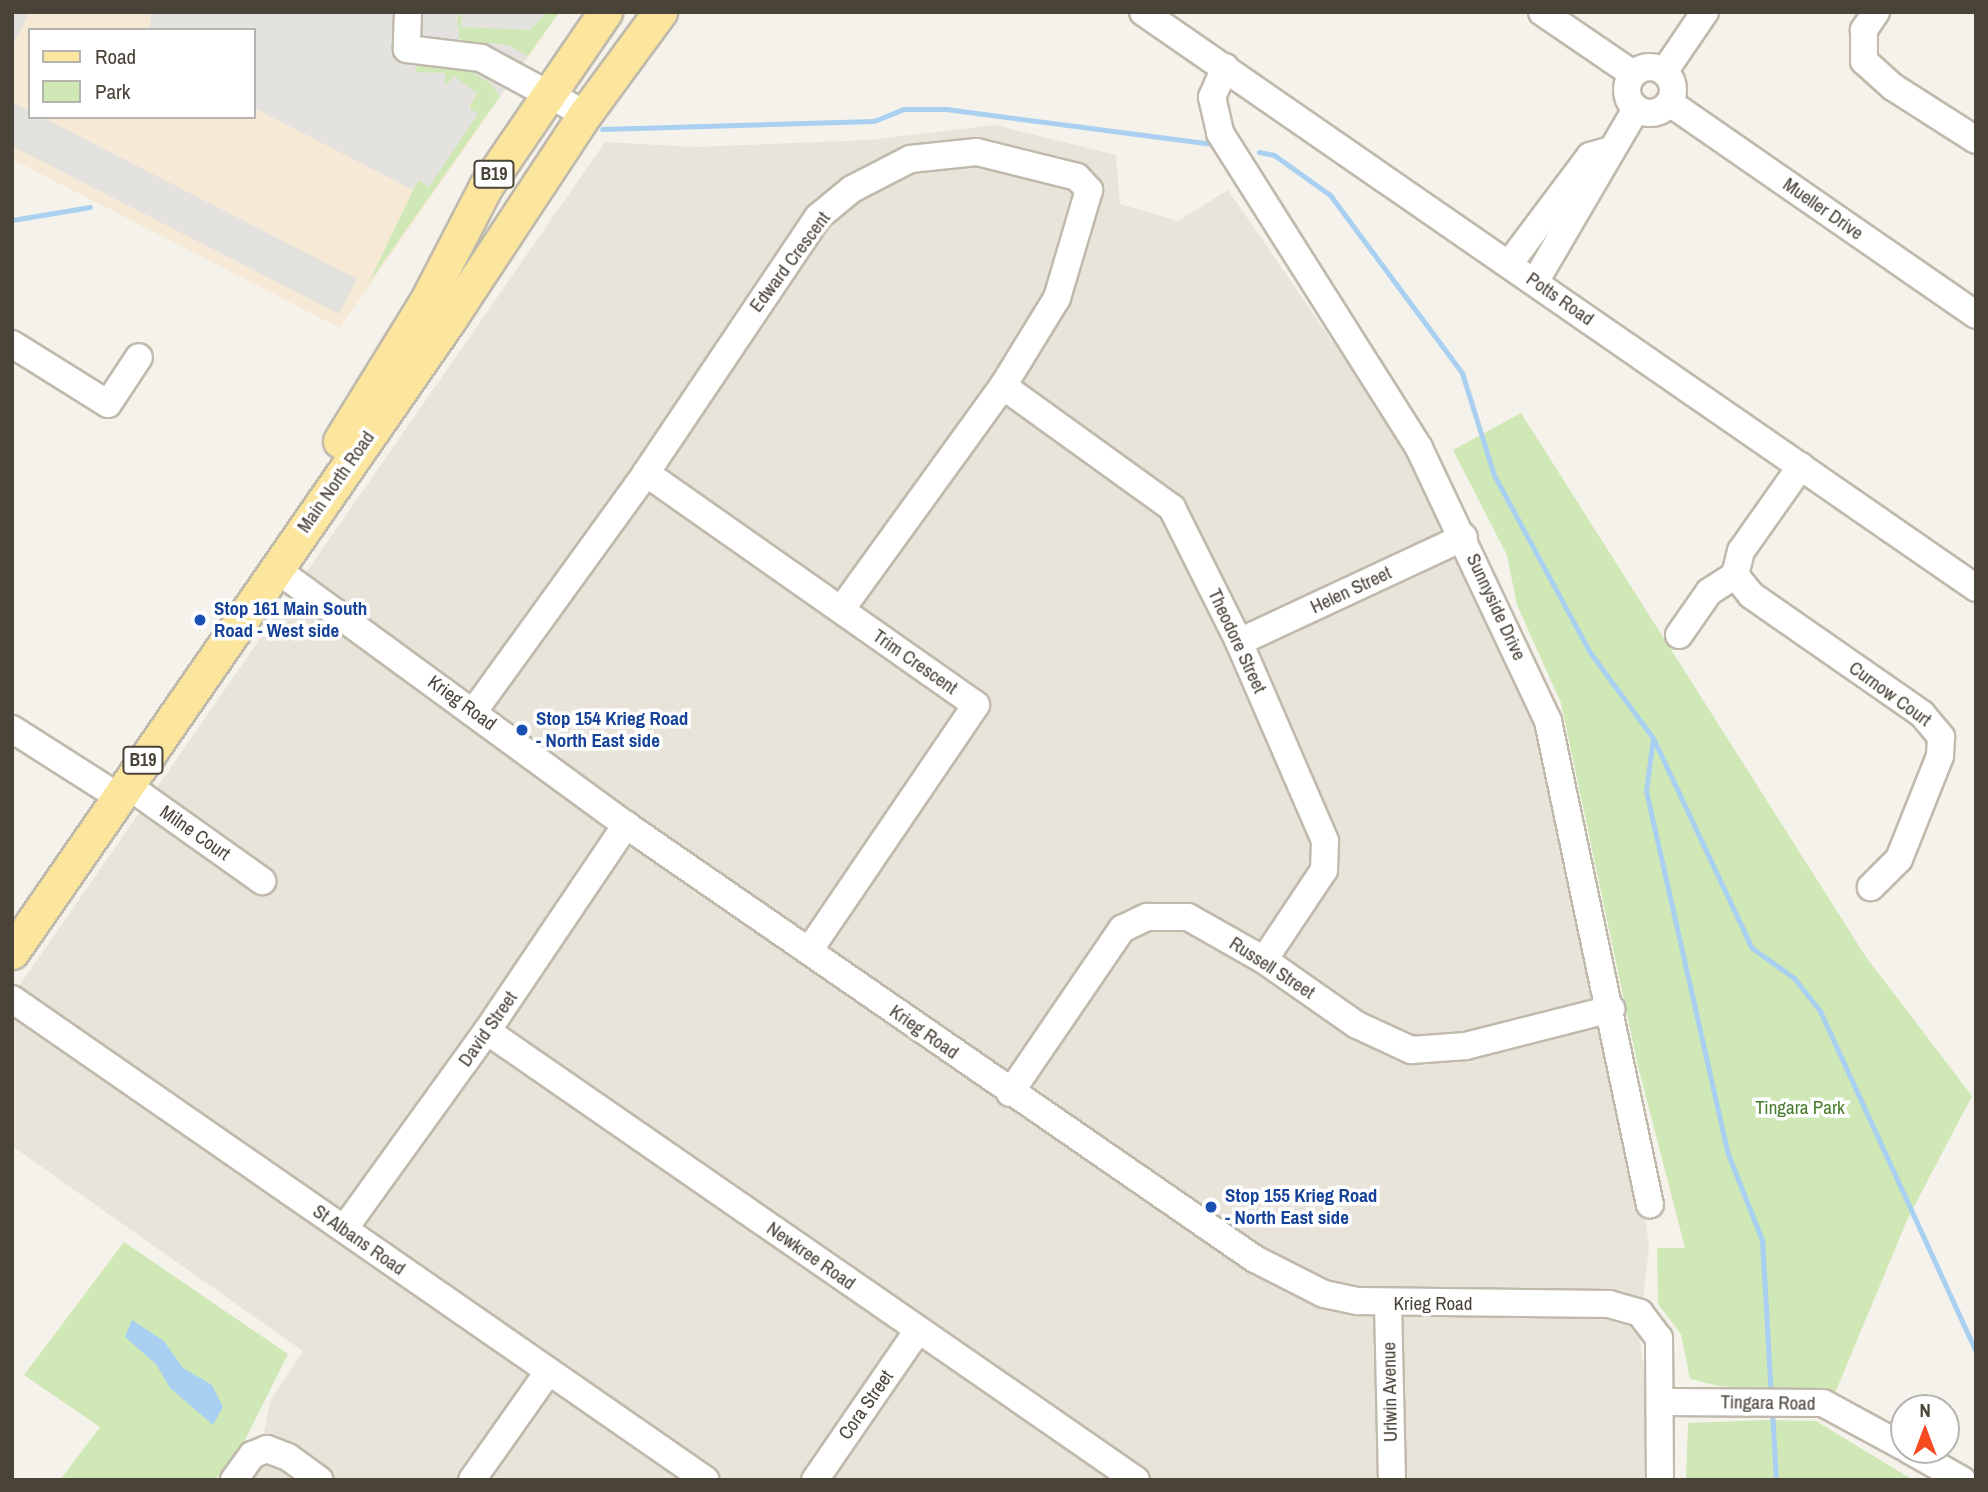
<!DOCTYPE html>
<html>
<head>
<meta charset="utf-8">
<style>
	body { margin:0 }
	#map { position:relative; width:1988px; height:1492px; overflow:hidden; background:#f5f2eb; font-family:"Archivo Narrow",sans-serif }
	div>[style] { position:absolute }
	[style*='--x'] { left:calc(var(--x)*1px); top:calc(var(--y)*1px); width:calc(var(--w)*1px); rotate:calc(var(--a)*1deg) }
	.residential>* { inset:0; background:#e9e4d9 }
	.commercial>* { inset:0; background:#f6ead7 }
	.green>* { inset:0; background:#cfe8b5 }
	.parking>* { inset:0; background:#e4e2df }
	.water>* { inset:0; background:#a9d0f0 }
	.stream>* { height:5px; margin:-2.5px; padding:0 2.5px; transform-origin:2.5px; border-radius:2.5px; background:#a9d0f0 }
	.roads { filter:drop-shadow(2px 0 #c0baad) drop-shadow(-2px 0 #c0baad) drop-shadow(0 2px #c0baad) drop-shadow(0 -2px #c0baad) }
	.minor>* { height:26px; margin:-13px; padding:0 13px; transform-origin:13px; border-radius:13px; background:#fff }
	.minor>.ring { margin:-13px; padding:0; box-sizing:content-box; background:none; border:26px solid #fff; border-radius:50% }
	.major>* { height:33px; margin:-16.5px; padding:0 16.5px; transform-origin:16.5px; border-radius:16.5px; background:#fce59d }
	.dots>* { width:19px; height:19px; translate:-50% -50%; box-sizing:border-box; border:4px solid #fff; border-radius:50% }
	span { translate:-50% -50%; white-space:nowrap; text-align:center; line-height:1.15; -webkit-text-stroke:7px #fff; paint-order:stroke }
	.shield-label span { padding:2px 5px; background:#fff; border:2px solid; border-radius:5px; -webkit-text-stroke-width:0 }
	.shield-label { font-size:18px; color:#494338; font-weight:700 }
	.street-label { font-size:19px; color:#494338 }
	.transit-label { font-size:19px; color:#164399; font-weight:700 }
	.left { translate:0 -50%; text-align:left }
	.park-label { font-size:19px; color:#477b2c }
	.frame { position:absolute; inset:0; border:14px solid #494338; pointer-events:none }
	.legend { position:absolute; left:28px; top:28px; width:228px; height:91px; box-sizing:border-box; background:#fff; border:2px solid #b6b4af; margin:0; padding:9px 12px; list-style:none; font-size:21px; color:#494338 }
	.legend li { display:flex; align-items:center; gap:14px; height:35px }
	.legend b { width:35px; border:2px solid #b6b4af }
	.north { position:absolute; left:1890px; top:1394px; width:70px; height:70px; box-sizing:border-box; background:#fff; border:2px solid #b6b4af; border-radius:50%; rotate:0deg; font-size:19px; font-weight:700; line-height:28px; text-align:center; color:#494338 }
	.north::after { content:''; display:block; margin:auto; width:24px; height:32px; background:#f64a21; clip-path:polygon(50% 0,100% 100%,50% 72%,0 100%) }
</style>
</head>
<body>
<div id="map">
	<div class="residential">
		<i style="clip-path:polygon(995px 125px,1116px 155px,1120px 204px,1178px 221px,1228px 190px,1390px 425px,1468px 571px,1542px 737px,1636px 1159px,1649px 1246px,1639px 1337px,1646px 1379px,1646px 1480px,248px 1480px,256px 1469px,271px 1399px,303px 1351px,12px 1146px,12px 996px,605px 142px,697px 147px,869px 140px)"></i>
	</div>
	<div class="commercial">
		<i style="clip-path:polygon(evenodd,12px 12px,560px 12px,340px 328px,12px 159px,12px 12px,30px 30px,254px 30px,254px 117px,30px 117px,30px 30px)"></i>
	</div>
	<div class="green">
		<i style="clip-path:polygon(559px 12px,528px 56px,508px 45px,463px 42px,456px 34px,458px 14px,462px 14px,461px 26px)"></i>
		<i style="clip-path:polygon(417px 58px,462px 66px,490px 83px,500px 96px,368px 284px,418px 180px,429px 186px,477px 93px,453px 77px,444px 87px,416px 72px)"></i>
		<i style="clip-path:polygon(1521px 413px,1866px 957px,1972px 1096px,1908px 1218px,1835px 1393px,1719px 1386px,1690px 1379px,1681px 1334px,1658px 1304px,1657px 1248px,1685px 1248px,1638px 1066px,1561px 703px,1517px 605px,1507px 555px,1453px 450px)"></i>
		<i style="clip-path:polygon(124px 1242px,288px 1354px,234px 1462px,214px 1480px,60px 1480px,100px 1427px,24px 1375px)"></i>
		<i style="clip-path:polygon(1765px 1420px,1816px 1421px,1913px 1480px,1686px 1480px,1688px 1423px)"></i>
	</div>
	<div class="parking">
		<i style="clip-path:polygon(12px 12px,30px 12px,12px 47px)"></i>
		<i style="clip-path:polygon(151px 12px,547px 12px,530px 30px,461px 27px,462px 14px,456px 16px,460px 40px,508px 45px,528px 56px,500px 96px,490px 83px,462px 66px,417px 58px,416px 72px,445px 73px,445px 87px,454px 76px,477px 93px,468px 107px,478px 114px,429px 187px,418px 180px,413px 190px,254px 108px,254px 30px,150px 30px)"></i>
		<i style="clip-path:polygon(12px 102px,30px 111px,30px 117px,42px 117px,357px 279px,339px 314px,12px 146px)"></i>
	</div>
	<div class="water">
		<i style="clip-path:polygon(132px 1320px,164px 1341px,183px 1368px,212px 1385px,223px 1407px,213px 1425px,170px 1388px,156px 1364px,125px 1337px)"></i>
	</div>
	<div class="stream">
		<i style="--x:602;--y:129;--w:272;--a:-1.7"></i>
		<i style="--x:874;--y:121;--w:32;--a:-22"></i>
		<i style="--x:904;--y:109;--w:42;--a:0"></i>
		<i style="--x:946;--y:109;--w:267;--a:7.5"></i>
		<i style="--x:1259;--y:152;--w:15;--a:11"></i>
		<i style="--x:1274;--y:155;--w:69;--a:35.5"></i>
		<i style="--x:1330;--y:195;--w:222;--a:53.4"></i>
		<i style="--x:1462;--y:373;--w:107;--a:72.6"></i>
		<i style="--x:1494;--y:475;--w:200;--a:61.6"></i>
		<i style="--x:1589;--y:651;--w:108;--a:53.7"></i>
		<i style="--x:1653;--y:738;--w:232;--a:64.8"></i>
		<i style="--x:1752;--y:948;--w:52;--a:35.5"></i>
		<i style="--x:1794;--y:978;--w:42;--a:51.8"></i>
		<i style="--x:1820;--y:1011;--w:375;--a:65.4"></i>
		<i style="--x:12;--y:220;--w:79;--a:-9.5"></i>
		<i style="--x:1653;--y:738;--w:53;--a:97.5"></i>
		<i style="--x:1646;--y:791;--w:372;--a:77.3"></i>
		<i style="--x:1728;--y:1154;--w:92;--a:68.4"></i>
		<i style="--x:1762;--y:1240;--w:154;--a:86.7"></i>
		<i style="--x:1772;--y:1411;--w:69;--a:86.7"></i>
	</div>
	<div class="roads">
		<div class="minor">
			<i style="--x:408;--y:12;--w:37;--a:92"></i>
			<i style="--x:407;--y:49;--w:75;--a:6.9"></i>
			<i style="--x:481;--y:58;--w:118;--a:28.3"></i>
			<i style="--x:1143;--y:12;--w:1013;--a:34.66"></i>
			<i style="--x:1542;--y:12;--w:110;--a:34.3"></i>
			<i style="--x:1876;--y:12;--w:22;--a:124"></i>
			<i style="--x:1864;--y:30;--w:31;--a:90"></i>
			<i style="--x:1864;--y:61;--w:39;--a:42"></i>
			<i style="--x:1893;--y:87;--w:98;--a:32.6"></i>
			<i class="ring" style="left:1627px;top:67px;width:20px;height:20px"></i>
			<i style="--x:1225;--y:67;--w:33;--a:113"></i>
			<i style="--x:1212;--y:97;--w:37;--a:77"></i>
			<i style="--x:1220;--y:133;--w:373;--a:57.7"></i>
			<i style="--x:1419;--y:448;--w:302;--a:64.7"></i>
			<i style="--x:1548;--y:721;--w:494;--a:78.1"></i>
			<i style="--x:1664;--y:72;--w:73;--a:-55.7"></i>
			<i style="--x:1670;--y:103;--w:372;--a:34.7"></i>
			<i style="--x:1509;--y:264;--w:135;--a:-53.1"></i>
			<i style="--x:1590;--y:156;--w:19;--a:-16"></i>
			<i style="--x:1535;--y:282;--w:200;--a:-59.7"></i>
			<i style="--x:12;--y:344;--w:113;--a:32"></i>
			<i style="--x:108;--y:404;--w:56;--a:-56.6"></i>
			<i style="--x:1003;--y:386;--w:208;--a:35.8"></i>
			<i style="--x:1172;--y:508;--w:150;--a:63.4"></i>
			<i style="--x:1239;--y:642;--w:217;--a:66.6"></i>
			<i style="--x:1325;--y:841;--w:29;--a:92"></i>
			<i style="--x:1324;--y:870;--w:108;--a:123.7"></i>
			<i style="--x:1801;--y:466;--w:104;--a:125.2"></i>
			<i style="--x:1741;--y:551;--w:25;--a:104"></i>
			<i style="--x:1735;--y:575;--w:26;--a:51"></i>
			<i style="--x:1751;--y:595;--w:208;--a:34.8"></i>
			<i style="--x:1922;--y:714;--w:30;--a:50"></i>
			<i style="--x:1941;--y:737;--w:19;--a:93"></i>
			<i style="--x:1940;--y:756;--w:111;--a:111.7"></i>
			<i style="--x:1899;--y:859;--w:40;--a:135"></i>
			<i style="--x:646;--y:473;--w:403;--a:35.1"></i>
			<i style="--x:976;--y:705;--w:297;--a:124.2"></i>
			<i style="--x:276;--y:569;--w:434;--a:36.2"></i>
			<i style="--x:626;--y:825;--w:764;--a:34.61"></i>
			<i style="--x:1255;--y:1259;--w:77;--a:26.9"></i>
			<i style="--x:1324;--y:1294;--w:35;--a:12"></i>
			<i style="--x:1358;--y:1301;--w:251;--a:0.7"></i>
			<i style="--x:1609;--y:1304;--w:32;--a:16"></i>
			<i style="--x:1640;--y:1313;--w:31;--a:53"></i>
			<i style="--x:1659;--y:1338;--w:142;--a:89.6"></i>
			<i style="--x:1679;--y:635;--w:52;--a:-55.1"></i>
			<i style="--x:1709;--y:592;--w:31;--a:-33"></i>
			<i style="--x:1239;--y:642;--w:248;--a:-25"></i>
			<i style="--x:474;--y:711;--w:294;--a:-54.1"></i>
			<i style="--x:646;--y:473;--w:308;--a:-56.1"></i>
			<i style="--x:818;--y:217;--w:44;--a:-39.5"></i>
			<i style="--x:852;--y:189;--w:65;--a:-27.3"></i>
			<i style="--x:910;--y:159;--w:67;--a:-6"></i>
			<i style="--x:977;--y:152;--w:103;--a:14"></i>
			<i style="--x:1077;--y:177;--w:18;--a:47"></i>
			<i style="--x:1089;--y:190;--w:113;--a:106.5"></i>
			<i style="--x:1057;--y:298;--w:103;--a:121.5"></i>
			<i style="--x:1003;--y:386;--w:276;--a:125.9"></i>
			<i style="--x:12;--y:729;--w:108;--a:32.5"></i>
			<i style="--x:127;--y:785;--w:166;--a:35.4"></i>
			<i style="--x:12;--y:999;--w:844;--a:34.73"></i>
			<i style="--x:487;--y:1031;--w:789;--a:34.68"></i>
			<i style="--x:1010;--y:1093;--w:199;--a:-55.7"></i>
			<i style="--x:1122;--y:929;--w:28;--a:-26"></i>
			<i style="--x:1147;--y:917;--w:41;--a:0"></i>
			<i style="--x:1188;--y:917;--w:87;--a:29.5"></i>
			<i style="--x:1264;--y:960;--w:113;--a:35"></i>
			<i style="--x:1357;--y:1025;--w:60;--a:24.8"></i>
			<i style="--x:1411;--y:1050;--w:55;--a:-4.2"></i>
			<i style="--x:1466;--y:1046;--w:150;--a:-14.3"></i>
			<i style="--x:344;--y:1229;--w:244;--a:-54.2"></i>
			<i style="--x:487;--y:1031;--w:249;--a:-56"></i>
			<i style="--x:1388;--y:1304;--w:176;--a:88.7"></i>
			<i style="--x:1663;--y:1402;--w:160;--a:0.4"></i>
			<i style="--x:1823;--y:1403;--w:92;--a:28.5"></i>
			<i style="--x:1909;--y:1450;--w:61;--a:29.5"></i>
			<i style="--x:234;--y:1480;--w:31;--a:-54"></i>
			<i style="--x:252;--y:1455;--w:16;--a:-22"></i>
			<i style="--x:267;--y:1449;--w:22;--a:21"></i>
			<i style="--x:288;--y:1457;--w:39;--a:36"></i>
			<i style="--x:472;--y:1480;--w:133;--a:-54.8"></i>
			<i style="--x:815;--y:1480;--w:182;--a:-55.5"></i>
		</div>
		<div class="major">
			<i style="--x:340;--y:441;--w:166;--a:-58.3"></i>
			<i style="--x:427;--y:300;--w:128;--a:-62.6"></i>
			<i style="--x:486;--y:186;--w:211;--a:-55.6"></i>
			<i style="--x:12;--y:952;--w:772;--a:-55.34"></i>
			<i style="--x:451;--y:317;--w:243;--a:-56.6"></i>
			<i style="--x:585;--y:114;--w:127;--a:-53.7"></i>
		</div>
	</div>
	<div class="dots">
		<i style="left:200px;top:620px;background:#1a4fb4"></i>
		<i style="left:522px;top:730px;background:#1a4fb4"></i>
		<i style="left:1211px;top:1207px;background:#1a4fb4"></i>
	</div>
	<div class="shield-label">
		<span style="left:494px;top:174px">B19</span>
		<span style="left:143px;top:760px">B19</span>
	</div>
	<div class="street-label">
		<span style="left:1823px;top:209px;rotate:35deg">Mueller Drive</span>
		<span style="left:790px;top:262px;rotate:-53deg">Edward Crescent</span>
		<span style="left:1560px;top:299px;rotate:35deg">Potts Road</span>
		<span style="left:336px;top:482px;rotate:-55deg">Main North Road</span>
		<span style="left:1351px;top:590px;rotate:-25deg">Helen Street</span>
		<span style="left:1496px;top:607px;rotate:65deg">Sunnyside Drive</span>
		<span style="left:1237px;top:641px;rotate:65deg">Theodore Street</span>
		<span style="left:915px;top:662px;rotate:35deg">Trim Crescent</span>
		<span style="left:1890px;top:694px;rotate:36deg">Curnow Court</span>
		<span style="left:462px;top:703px;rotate:36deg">Krieg Road</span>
		<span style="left:195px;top:833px;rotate:35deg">Milne Court</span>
		<span style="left:1272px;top:968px;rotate:33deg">Russell Street</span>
		<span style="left:488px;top:1029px;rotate:-55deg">David Street</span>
		<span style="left:924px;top:1032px;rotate:35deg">Krieg Road</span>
		<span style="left:359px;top:1240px;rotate:35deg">St Albans Road</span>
		<span style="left:811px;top:1256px;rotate:35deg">Newkree Road</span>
		<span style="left:1433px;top:1304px">Krieg Road</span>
		<span style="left:1390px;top:1392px;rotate:-91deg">Urlwin Avenue</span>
		<span style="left:1768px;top:1403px;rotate:1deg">Tingara Road</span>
		<span style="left:866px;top:1405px;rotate:-55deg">Cora Street</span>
	</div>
	<div class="transit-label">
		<span class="left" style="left:214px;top:620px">Stop 161 Main South<br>Road - West side</span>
		<span class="left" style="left:536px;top:730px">Stop 154 Krieg Road<br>- North East side</span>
		<span class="left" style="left:1225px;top:1207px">Stop 155 Krieg Road<br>- North East side</span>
	</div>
	<div class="park-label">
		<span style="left:1800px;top:1108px">Tingara Park</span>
	</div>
	<div class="frame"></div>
	<ul class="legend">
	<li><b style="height:9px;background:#fce59d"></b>Road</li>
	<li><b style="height:19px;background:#cfe8b5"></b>Park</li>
	</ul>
	<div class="north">N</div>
</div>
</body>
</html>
